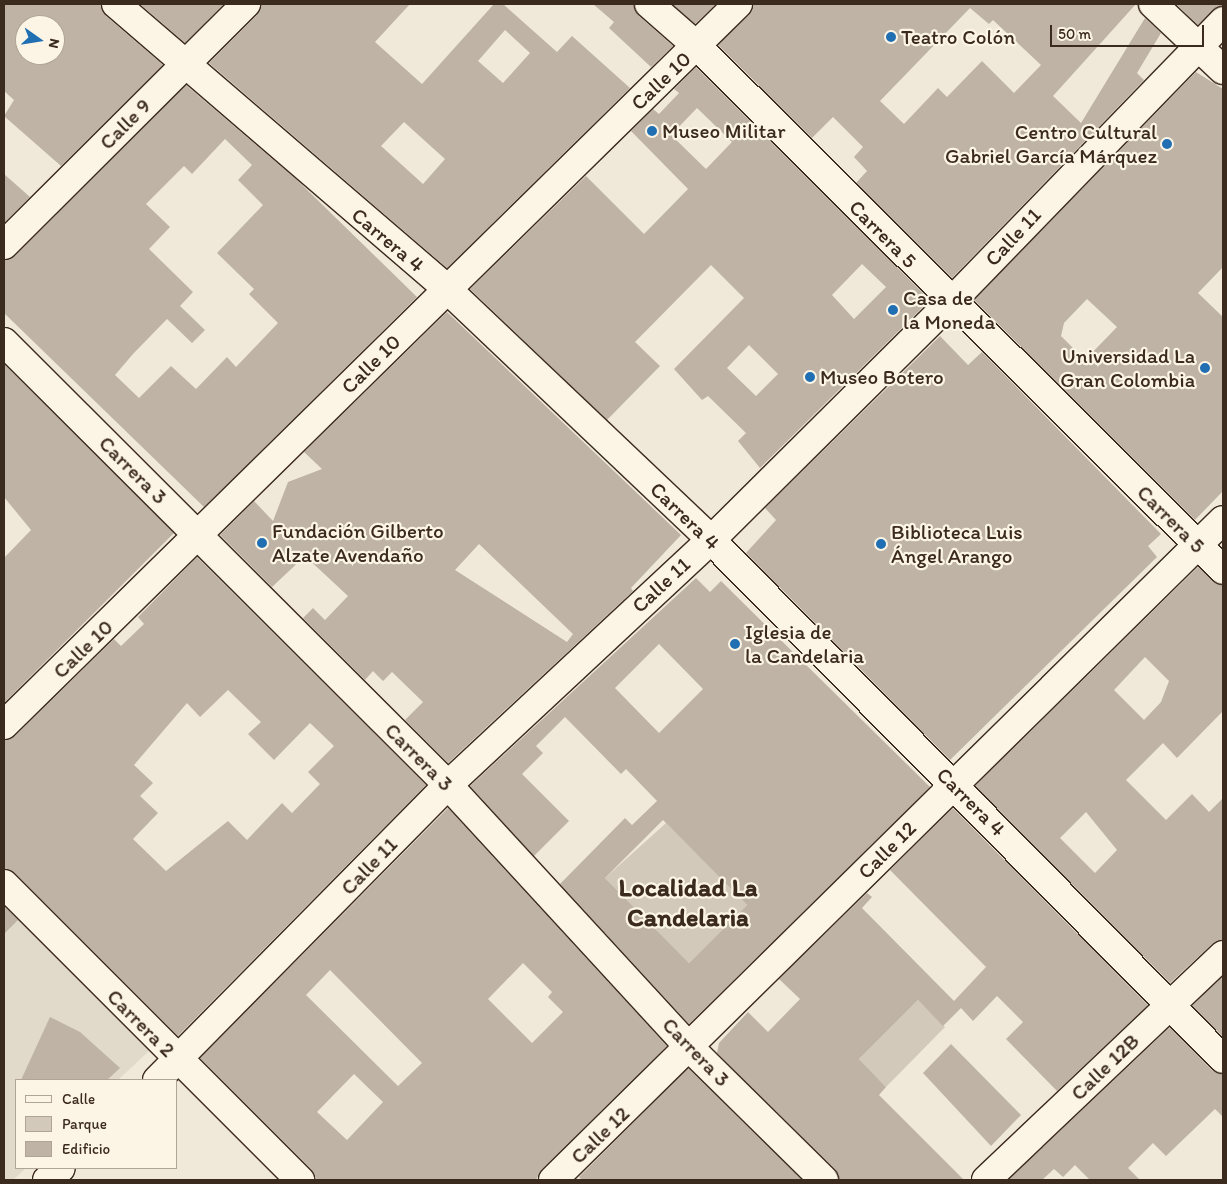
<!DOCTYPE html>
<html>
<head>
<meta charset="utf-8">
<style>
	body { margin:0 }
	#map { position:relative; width:1227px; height:1184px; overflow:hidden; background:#f0e9d9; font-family:Itim,sans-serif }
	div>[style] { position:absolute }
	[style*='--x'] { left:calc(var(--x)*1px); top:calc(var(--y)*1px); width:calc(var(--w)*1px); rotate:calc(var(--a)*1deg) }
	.built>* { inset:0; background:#e1d9c9 }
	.green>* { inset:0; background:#d2c9ba }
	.building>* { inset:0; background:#beb3a4 }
	.roads { filter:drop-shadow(1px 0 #3b2a1e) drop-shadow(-1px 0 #3b2a1e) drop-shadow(0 1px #3b2a1e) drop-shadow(0 -1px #3b2a1e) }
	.minor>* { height:28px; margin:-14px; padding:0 14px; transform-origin:14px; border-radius:14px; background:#fcf5e5 }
	.dots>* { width:14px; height:14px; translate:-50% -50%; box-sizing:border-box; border:2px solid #fcf5e5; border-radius:50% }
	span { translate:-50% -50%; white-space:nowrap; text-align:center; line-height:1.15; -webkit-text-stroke:4.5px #fcf5e5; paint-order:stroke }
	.poi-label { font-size:21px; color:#3b2a1e }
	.left { translate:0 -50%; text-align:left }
	.right { translate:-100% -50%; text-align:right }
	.street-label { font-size:21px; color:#3b2a1e }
	.district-label { font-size:26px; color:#3b2a1e; font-weight:700 }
	.frame { position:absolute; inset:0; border:5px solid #3b2a1e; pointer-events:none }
	.legend { position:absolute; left:15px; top:1079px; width:162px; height:90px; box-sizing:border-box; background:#fcf5e5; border:1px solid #afa495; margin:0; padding:6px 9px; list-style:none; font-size:15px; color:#3b2a1e }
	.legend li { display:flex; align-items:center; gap:10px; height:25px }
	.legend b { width:25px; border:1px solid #afa495 }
	.north { position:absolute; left:15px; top:15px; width:50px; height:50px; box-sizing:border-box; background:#fcf5e5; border:1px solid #afa495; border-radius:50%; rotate:103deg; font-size:14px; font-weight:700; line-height:20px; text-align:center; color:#3b2a1e }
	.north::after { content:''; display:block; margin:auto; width:18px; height:22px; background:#1f6fb2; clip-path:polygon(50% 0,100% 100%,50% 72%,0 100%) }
	.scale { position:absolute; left:1050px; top:25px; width:154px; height:22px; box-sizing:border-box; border:2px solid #3b2a1e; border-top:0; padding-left:6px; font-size:15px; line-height:18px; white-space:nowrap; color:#3b2a1e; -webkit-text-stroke:4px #fcf5e5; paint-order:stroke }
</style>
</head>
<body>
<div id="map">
	<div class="built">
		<i style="clip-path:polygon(4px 903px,150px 1050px,118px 1080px,16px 1080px,16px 1168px,26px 1168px,13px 1180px,4px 1180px)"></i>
	</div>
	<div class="green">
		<i style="clip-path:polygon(666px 823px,747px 905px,689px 963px,605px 878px)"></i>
		<i style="clip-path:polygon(918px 1000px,945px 1027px,886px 1087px,859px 1059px)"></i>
	</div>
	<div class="building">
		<i style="clip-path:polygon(evenodd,4px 4px,101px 4px,106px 16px,163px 65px,61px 166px,4px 116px,14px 100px,4px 91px,4px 4px,25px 25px,55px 25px,55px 55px,25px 55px,25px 25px)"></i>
		<i style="clip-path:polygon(140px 4px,224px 4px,185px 43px)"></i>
		<i style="clip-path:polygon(evenodd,261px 4px,410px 4px,375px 42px,422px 84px,494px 4px,503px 4px,557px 52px,572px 36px,630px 88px,447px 268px,209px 63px,257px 15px,261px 4px,505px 30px,530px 53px,503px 83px,478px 61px,505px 30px,261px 4px,404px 122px,445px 159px,423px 184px,381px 146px,404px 122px)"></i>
		<i style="clip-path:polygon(593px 4px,634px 4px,639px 16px,673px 46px,651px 67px,609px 28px,614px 22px)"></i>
		<i style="clip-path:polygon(672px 4px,716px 4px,695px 24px)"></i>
		<i style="clip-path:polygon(evenodd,753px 4px,1136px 4px,1053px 96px,1081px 123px,1145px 18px,1161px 33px,1137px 73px,1144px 80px,952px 278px,856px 183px,867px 171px,854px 157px,863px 147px,833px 117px,812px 138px,718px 45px,749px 15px,753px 4px,970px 8px,989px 24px,993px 20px,1041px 65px,1014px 93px,982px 61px,947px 97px,938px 88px,904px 124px,880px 101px,970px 8px)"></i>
		<i style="clip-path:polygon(1176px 4px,1223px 4px,1223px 6px,1198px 25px)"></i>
		<i style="clip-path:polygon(evenodd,696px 67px,930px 300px,760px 468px,738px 441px,746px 433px,708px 396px,702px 400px,674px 369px,744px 298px,711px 265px,635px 342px,660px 366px,607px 420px,470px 289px,586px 176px,644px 234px,688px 189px,631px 131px,653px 109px,659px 114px,679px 93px,674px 89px,696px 67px,697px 108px,732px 142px,706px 169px,671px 135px,697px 108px,696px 67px,862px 264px,886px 287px,854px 319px,832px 295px,862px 264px,696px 67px,749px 345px,778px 374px,756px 396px,727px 368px,749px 345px)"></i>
		<i style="clip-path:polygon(evenodd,1196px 72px,1223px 89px,1223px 267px,1198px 293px,1223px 317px,1223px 491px,1195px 520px,974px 300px,1196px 72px,1087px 299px,1117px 327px,1085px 360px,1061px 336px,1064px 323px,1087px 299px)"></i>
		<i style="clip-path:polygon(evenodd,186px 85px,297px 180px,417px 297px,204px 507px,4px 313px,4px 260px,15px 256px,186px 85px,225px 139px,252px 165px,238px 180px,263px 205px,217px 253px,254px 289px,249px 294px,278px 323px,236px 367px,227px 357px,196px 389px,171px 366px,139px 398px,115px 375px,133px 354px,167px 319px,192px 343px,205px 330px,180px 306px,193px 292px,149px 249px,170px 227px,146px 204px,184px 166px,192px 174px,225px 139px)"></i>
		<i style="clip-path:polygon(4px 174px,30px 197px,4px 223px)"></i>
		<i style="clip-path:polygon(evenodd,447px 312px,681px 535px,631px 588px,633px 591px,448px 763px,405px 720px,423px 702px,392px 672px,383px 681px,373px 671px,365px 680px,303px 618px,313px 608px,325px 620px,348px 596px,305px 556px,272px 587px,220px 535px,254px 501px,273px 521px,288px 482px,322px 469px,304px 452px,447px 312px,479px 544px,573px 634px,567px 642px,455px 570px,479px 544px)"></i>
		<i style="clip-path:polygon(940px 336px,968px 365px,982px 352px,1161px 534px,1148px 546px,1157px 557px,950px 760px,746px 553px,776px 520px,765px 508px)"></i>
		<i style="clip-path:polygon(4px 364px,174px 533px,4px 703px,4px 558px,31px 530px,4px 497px)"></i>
		<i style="clip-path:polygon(evenodd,197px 557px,426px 785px,178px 1036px,15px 873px,4px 869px,4px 740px,15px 736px,114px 639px,121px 646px,144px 624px,138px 617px,197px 557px,228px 690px,261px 722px,248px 734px,274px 760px,310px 723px,334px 746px,308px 772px,320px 784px,292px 813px,282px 803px,247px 840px,228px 821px,166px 871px,133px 839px,158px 813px,140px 796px,153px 783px,134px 765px,187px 703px,200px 717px,228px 690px)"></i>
		<i style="clip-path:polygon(evenodd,1198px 567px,1223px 585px,1223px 711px,1177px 758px,1163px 743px,1126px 780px,1166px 820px,1192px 794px,1209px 812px,1223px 798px,1223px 940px,1212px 944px,1170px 983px,975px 786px,1198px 567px,1145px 657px,1169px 681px,1161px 702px,1144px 720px,1114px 690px,1145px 657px,1198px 567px,1086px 812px,1117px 850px,1095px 873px,1060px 838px,1086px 812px)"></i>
		<i style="clip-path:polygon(evenodd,696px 578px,710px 592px,721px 581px,930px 787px,689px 1024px,560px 884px,625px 818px,632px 825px,657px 801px,626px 769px,621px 774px,565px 717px,536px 746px,543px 753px,522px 774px,569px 821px,534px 856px,470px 786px,696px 578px,659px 644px,703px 689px,659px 733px,615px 688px,659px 644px,696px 578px,663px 820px,747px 905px,689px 963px,605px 878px,663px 820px)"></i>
		<i style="clip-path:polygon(evenodd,448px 808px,667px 1046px,542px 1169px,536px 1180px,317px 1180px,311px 1169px,200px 1058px,448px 808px,523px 963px,552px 992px,548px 997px,563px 1012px,532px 1043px,488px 999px,523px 963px,448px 808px,330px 970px,422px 1063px,398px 1086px,306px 995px,330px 970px,448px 808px,354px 1074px,383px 1102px,347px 1140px,317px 1112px,354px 1074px)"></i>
		<i style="clip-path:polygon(953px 808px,1148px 1005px,1057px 1091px,1006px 1039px,1023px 1022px,997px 996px,973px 1021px,961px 1008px,943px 1026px,918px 1000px,859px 1059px,886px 1087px,879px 1095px,964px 1180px,839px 1180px,835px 1169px,717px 1053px,719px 1043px,748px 1012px,768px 1032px,800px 999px,779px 979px,867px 893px,872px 897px,862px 908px,954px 1001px,986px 967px,890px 870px)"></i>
		<i style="clip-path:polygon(4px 906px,18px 920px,4px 934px)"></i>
		<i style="clip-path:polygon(1223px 976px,1223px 1037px,1192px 1006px)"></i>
		<i style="clip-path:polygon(50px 1017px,80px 1032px,120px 1068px,107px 1080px,21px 1080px)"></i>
		<i style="clip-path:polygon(1170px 1027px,1212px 1070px,1223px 1074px,1223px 1117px,1215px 1109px,1166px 1156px,1153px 1143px,1128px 1168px,1140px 1180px,1090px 1180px,1075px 1165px,1063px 1177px,1054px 1169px,1042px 1180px,1008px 1180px)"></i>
		<i style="clip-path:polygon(951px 1044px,1021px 1115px,991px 1146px,923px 1073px)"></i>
		<i style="clip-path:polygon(688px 1068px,802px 1180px,582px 1180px,579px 1177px)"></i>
	</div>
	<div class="roads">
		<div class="minor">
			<i style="--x:116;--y:4;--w:437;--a:40.7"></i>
			<i style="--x:447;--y:289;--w:363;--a:43.5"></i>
			<i style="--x:710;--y:539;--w:730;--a:45.39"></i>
			<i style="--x:649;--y:4;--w:64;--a:41.2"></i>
			<i style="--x:697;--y:46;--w:742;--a:44.89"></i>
			<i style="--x:1153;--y:4;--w:96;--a:43.3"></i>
			<i style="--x:4;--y:245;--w:342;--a:-44.9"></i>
			<i style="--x:4;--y:342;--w:627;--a:44.94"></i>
			<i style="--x:448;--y:785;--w:357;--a:47.4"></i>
			<i style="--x:690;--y:1048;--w:188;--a:44.6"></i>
			<i style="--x:4;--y:725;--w:1029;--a:-44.49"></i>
			<i style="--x:4;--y:884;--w:419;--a:45"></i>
			<i style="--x:157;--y:1080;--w:414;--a:-45.4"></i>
			<i style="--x:448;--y:785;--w:367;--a:-43"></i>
			<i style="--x:716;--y:535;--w:331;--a:-44.8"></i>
			<i style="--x:951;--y:302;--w:391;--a:-45.9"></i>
			<i style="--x:47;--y:1180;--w:18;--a:-41"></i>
			<i style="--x:553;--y:1180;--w:940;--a:-44.57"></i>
			<i style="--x:986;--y:1180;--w:327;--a:-43.5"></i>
		</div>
	</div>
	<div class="dots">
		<i style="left:891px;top:37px;background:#1f6fb2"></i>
		<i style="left:652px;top:131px;background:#1f6fb2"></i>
		<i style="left:1167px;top:144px;background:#1f6fb2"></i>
		<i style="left:893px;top:310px;background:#1f6fb2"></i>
		<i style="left:1205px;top:368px;background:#1f6fb2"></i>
		<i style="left:810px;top:377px;background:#1f6fb2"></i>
		<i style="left:262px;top:543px;background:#1f6fb2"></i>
		<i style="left:881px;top:544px;background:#1f6fb2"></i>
		<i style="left:735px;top:644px;background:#1f6fb2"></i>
	</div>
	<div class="poi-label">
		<span class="left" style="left:901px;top:37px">Teatro Colón</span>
		<span class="left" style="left:662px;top:131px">Museo Militar</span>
		<span class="right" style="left:1157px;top:144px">Centro Cultural<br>Gabriel García Márquez</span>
		<span class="left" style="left:903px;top:310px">Casa de<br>la Moneda</span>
		<span class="right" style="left:1195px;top:368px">Universidad La<br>Gran Colombia</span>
		<span class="left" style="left:820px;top:377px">Museo Botero</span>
		<span class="left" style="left:272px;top:543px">Fundación Gilberto<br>Alzate Avendaño</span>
		<span class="left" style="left:891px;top:544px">Biblioteca Luis<br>Ángel Arango</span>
		<span class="left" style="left:745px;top:644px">Iglesia de<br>la Candelaria</span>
	</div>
	<div class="street-label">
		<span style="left:661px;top:81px;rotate:-44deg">Calle 10</span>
		<span style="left:125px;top:124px;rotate:-45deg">Calle 9</span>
		<span style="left:883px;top:234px;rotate:45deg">Carrera 5</span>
		<span style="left:1013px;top:237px;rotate:-47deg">Calle 11</span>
		<span style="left:388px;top:240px;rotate:40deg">Carrera 4</span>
		<span style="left:371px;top:364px;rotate:-45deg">Calle 10</span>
		<span style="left:133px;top:470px;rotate:45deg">Carrera 3</span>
		<span style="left:685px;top:516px;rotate:44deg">Carrera 4</span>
		<span style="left:1171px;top:519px;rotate:45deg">Carrera 5</span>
		<span style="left:661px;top:585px;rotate:-43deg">Calle 11</span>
		<span style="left:83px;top:649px;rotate:-44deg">Calle 10</span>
		<span style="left:419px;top:757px;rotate:45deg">Carrera 3</span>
		<span style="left:971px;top:802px;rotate:45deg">Carrera 4</span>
		<span style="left:887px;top:850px;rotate:-45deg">Calle 12</span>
		<span style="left:369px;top:866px;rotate:-46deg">Calle 11</span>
		<span style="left:141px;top:1023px;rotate:45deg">Carrera 2</span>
		<span style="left:696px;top:1052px;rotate:46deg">Carrera 3</span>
		<span style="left:1105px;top:1067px;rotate:-44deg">Calle 12B</span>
		<span style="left:600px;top:1135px;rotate:-44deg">Calle 12</span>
	</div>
	<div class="district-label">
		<span style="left:688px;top:903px">Localidad La<br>Candelaria</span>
	</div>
	<div class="frame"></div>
	<ul class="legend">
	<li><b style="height:6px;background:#fcf5e5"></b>Calle</li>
	<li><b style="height:14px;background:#d2c9ba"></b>Parque</li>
	<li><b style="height:14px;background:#beb3a4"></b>Edificio</li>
	</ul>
	<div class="north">N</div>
	<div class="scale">50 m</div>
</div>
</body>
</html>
